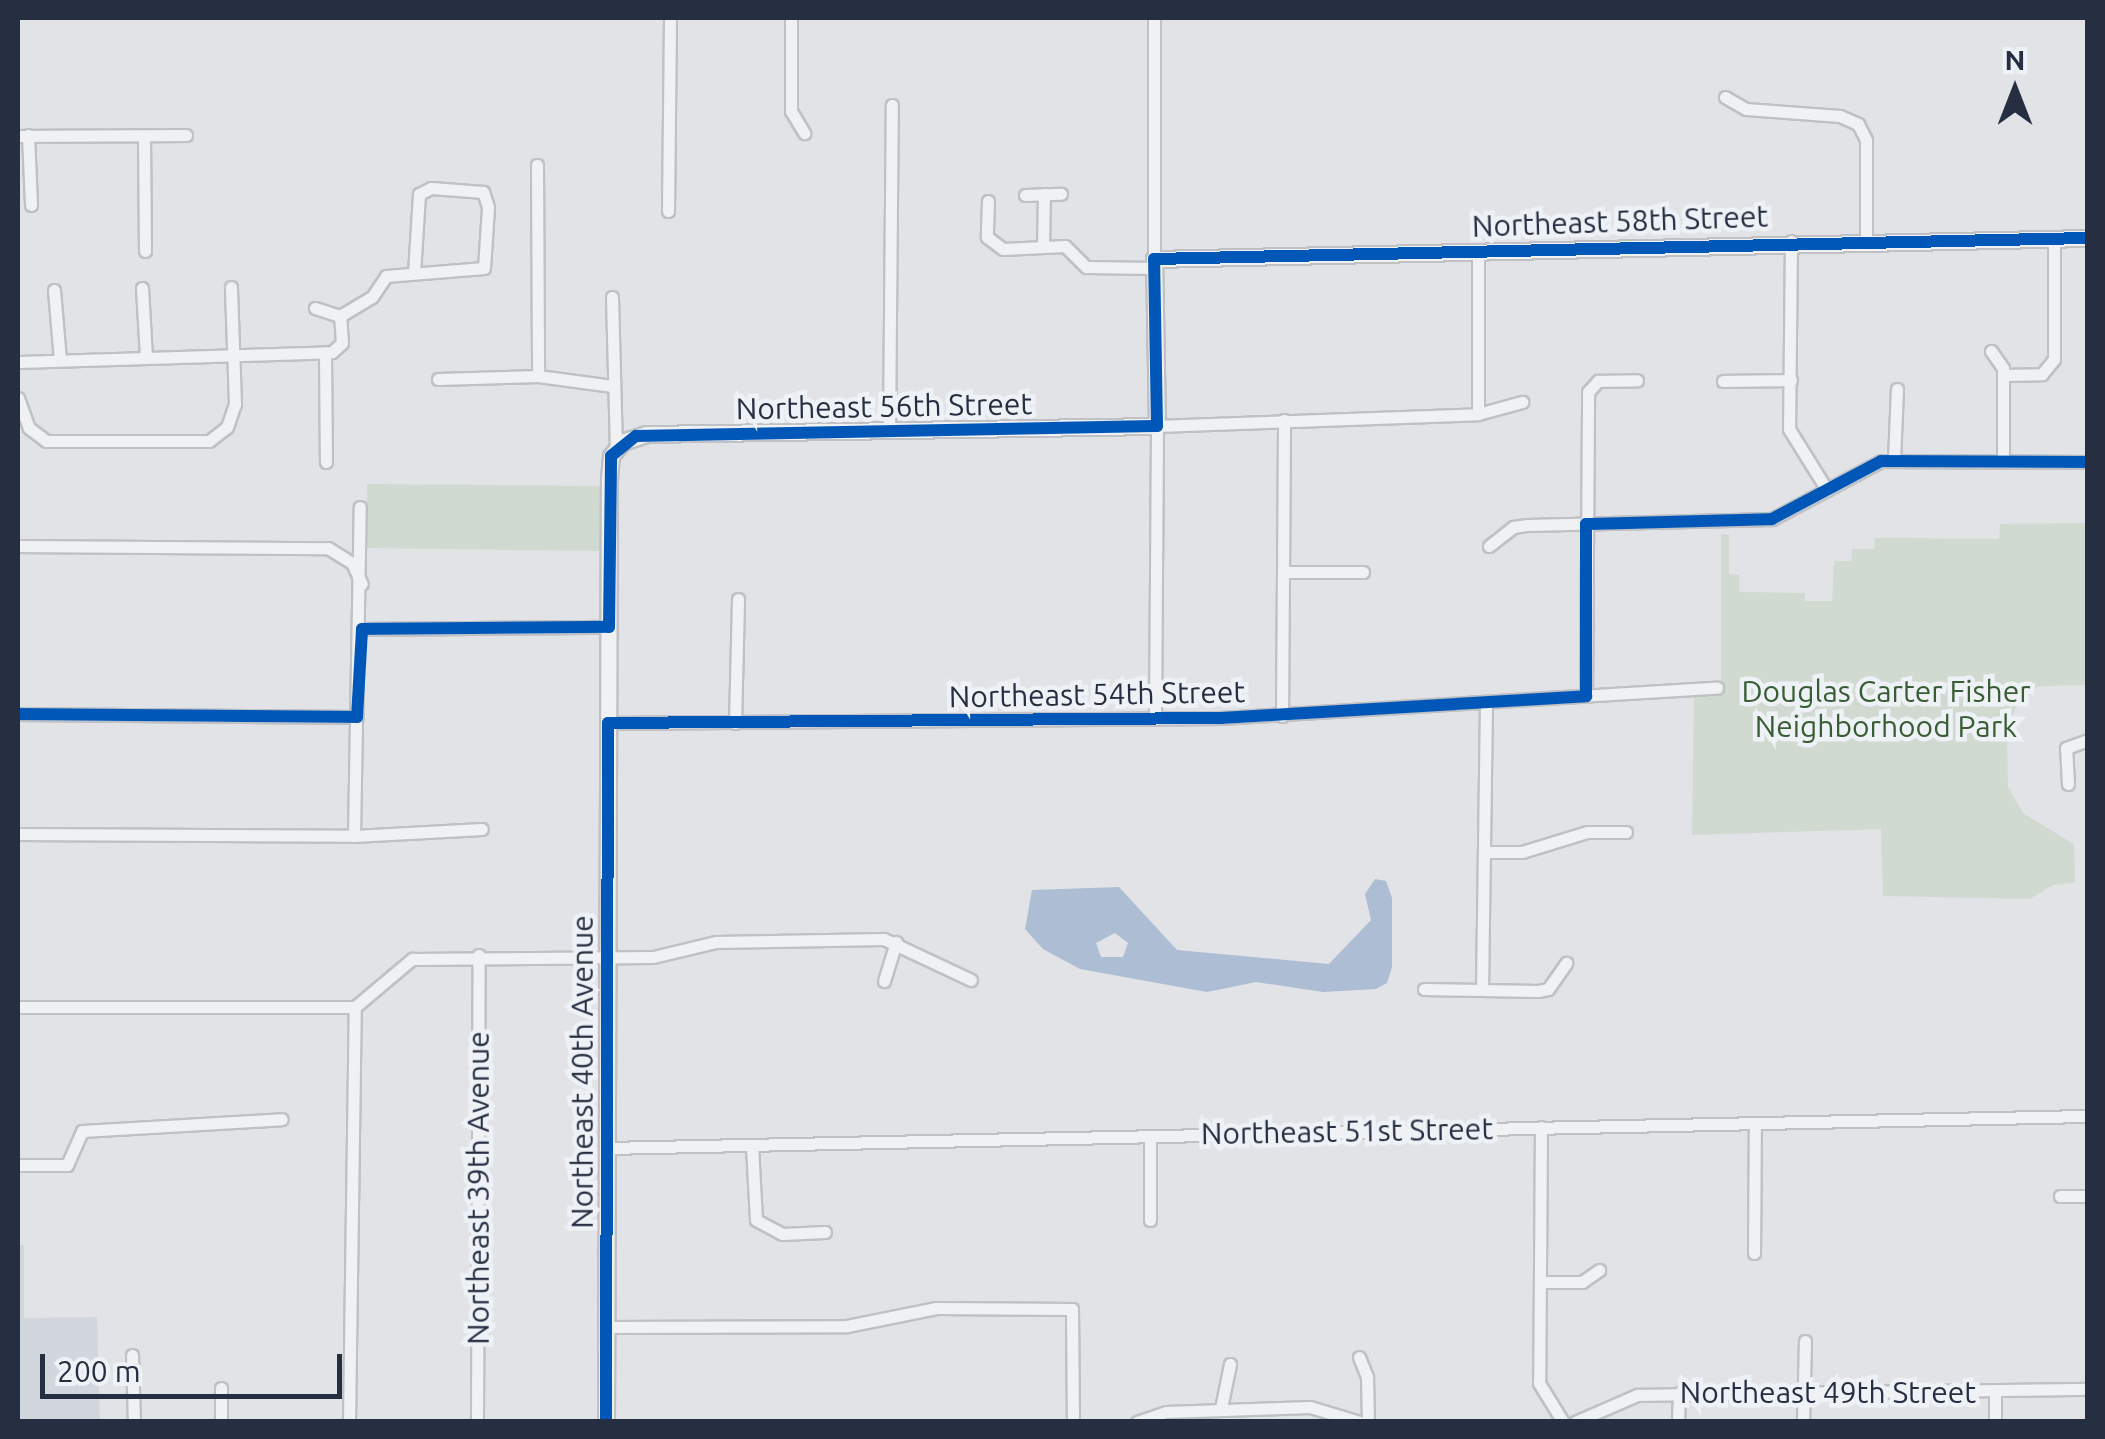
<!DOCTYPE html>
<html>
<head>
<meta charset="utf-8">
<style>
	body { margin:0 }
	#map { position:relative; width:2105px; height:1439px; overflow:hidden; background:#e1e3e6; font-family:Ubuntu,sans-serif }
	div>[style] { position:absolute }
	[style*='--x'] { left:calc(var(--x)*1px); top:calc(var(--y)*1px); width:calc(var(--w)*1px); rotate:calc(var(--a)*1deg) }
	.built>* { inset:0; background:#d2d6dd }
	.green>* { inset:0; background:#d0dad1 }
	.water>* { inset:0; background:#adbdd3 }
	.roads { filter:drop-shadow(2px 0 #bfc1c4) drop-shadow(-2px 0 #bfc1c4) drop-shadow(0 2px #bfc1c4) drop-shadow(0 -2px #bfc1c4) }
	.minor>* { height:11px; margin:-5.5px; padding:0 5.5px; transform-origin:5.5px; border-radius:5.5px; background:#f0f1f3 }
	.tertiary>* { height:15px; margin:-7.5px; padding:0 7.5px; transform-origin:7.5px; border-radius:7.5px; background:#f0f1f3 }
	.cycleway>* { height:12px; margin:-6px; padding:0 6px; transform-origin:6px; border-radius:6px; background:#0057b8 }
	span { translate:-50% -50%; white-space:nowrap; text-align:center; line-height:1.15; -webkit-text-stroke:9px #eef1f6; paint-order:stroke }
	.street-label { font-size:30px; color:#262e41 }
	.park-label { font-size:30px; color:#385d33 }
	.frame { position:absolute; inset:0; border:20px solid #262e41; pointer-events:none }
	.north { position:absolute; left:1965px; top:40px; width:100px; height:100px; -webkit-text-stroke:8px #eef1f6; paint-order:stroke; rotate:0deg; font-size:28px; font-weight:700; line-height:40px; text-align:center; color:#262e41 }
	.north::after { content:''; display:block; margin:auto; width:35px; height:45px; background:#262e41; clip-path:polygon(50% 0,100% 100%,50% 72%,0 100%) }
	.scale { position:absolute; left:40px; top:1354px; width:302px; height:45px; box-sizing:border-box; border:5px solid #262e41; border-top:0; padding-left:12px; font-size:30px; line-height:35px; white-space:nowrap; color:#262e41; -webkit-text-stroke:8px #eef1f6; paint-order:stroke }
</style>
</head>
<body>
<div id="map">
	<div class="built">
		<i style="clip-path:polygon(18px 1245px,24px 1245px,24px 1318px,97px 1317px,100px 1421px,18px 1421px)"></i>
	</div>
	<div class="green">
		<i style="clip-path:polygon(367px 484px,601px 486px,601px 551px,367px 548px)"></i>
		<i style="clip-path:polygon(2087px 523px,2087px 685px,2038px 686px,2021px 698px,2007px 725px,2008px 787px,2023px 813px,2074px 844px,2075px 883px,2053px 885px,2030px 899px,1883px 896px,1881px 829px,1692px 835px,1694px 694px,1721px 693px,1721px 534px,1729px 534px,1729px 574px,1739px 575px,1739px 592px,1805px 593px,1805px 601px,1832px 601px,1834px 561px,1851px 561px,1852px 549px,1874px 549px,1875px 538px,1999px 539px,2000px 524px)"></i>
	</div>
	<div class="water">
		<i style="clip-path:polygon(evenodd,1375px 879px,1386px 881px,1392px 898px,1392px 967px,1387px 983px,1376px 989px,1323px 992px,1256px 982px,1207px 992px,1080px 969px,1043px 949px,1025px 929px,1032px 890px,1119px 887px,1177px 950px,1329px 964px,1371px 920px,1365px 894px,1375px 879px,1115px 933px,1128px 943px,1123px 957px,1101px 957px,1096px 943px,1115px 933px)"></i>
	</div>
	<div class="roads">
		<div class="minor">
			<i style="--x:791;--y:18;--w:93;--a:90"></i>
			<i style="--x:791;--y:111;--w:26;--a:59"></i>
			<i style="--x:1725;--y:97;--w:24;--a:30"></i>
			<i style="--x:1746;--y:109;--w:94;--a:4.3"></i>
			<i style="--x:1840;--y:116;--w:20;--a:24"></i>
			<i style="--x:1858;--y:124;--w:18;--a:63"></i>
			<i style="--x:1866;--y:140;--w:100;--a:90"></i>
			<i style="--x:28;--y:135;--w:70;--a:87.5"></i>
			<i style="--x:18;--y:136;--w:168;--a:-0.3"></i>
			<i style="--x:144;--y:136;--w:115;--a:89.5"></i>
			<i style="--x:537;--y:165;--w:211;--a:89.7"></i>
			<i style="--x:1025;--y:195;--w:36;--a:-2"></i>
			<i style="--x:988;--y:201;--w:36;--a:92"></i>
			<i style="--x:987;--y:237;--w:20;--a:37"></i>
			<i style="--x:1003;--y:249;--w:62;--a:-2.8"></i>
			<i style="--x:1065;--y:246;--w:30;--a:45"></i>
			<i style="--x:1086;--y:267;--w:68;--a:0.8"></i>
			<i style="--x:668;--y:211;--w:193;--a:-89.4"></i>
			<i style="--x:1791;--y:241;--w:188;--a:90.6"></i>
			<i style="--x:1789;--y:429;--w:72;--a:58.1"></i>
			<i style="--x:1043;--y:246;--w:52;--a:-88.9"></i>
			<i style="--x:1478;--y:250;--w:164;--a:90"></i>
			<i style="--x:1154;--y:259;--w:241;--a:-90"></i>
			<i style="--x:142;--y:288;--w:69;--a:86.7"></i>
			<i style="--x:54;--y:290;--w:70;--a:85.1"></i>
			<i style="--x:612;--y:297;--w:150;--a:88.5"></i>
			<i style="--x:315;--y:308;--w:26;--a:18"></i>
			<i style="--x:1991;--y:351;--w:21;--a:55"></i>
			<i style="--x:2003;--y:368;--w:94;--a:90"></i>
			<i style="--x:325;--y:353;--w:109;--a:89.5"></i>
			<i style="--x:18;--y:362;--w:314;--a:-1.8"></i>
			<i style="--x:332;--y:352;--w:13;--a:-42"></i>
			<i style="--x:342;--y:343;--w:27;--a:-94"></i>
			<i style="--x:340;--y:316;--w:37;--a:-31"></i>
			<i style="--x:372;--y:297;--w:25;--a:-56"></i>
			<i style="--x:386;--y:276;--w:98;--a:-4.7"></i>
			<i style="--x:484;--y:268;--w:61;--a:-86.2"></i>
			<i style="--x:488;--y:207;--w:16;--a:-108"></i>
			<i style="--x:483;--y:192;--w:52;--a:-175.6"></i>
			<i style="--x:431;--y:188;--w:13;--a:153"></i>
			<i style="--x:419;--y:194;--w:79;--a:93.6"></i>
			<i style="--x:2003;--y:375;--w:39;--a:-1"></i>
			<i style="--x:2042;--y:374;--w:19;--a:-51"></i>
			<i style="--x:2054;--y:359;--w:120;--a:-90"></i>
			<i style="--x:438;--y:379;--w:100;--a:-1.7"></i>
			<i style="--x:538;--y:376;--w:75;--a:7.7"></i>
			<i style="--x:1723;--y:381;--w:68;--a:-0.8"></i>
			<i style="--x:18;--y:398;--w:32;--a:70"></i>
			<i style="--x:29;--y:428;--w:21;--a:37"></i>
			<i style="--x:46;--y:441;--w:163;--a:0"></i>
			<i style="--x:209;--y:441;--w:23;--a:-38"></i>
			<i style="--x:227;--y:427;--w:24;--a:-71"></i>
			<i style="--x:235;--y:404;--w:117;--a:-92"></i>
			<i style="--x:889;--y:431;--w:326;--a:-89.5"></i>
			<i style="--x:1894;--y:460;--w:71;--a:-87.6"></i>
			<i style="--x:18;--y:546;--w:310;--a:0.4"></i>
			<i style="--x:328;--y:548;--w:28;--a:32"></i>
			<i style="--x:352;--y:563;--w:23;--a:65"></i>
			<i style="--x:1489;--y:546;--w:31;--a:-38"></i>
			<i style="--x:1513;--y:527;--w:15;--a:-8"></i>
			<i style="--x:1528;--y:525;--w:244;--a:-1.4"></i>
			<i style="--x:1772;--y:519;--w:123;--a:-28"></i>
			<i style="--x:1881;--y:461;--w:207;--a:0.3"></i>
			<i style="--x:1283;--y:572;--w:80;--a:0"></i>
			<i style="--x:362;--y:629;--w:247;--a:-0.5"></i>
			<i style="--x:1586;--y:696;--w:304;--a:-89.6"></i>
			<i style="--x:1588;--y:392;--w:15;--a:-48"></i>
			<i style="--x:1598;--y:381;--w:39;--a:-1"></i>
			<i style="--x:18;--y:714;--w:339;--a:0.5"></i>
			<i style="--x:1282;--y:716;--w:296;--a:-89.6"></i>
			<i style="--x:1155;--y:719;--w:293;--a:-89.6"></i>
			<i style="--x:1157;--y:426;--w:321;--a:-2.1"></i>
			<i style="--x:1478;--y:414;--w:46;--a:-15.3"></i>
			<i style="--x:608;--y:723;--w:613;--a:-0.47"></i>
			<i style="--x:1221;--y:718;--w:497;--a:-3.5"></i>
			<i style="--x:735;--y:723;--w:124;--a:-88.6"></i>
			<i style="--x:2068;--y:784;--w:36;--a:-93"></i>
			<i style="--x:2066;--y:748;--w:23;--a:-20"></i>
			<i style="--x:18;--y:834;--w:336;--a:0.3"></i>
			<i style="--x:354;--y:836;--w:128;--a:-3.1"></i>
			<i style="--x:354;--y:836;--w:329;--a:-89"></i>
			<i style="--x:1484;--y:852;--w:38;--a:0"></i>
			<i style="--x:1522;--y:852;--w:68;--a:-17.1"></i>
			<i style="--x:1587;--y:832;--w:39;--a:0"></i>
			<i style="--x:884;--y:981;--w:41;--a:-72.9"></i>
			<i style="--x:1424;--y:989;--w:114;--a:1"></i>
			<i style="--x:1538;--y:991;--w:10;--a:-11"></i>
			<i style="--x:1548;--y:989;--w:32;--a:-55"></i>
			<i style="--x:1482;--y:990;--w:288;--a:-89.2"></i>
			<i style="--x:18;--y:1007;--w:337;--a:0"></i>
			<i style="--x:355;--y:1007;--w:75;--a:-40.1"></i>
			<i style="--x:412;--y:959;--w:241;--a:-0.5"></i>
			<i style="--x:653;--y:957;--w:65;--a:-13.4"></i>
			<i style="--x:716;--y:942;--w:168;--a:-1"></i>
			<i style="--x:884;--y:939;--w:96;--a:25.2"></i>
			<i style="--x:1541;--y:1127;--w:256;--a:90.4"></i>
			<i style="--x:1539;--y:1383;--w:46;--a:58.4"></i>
			<i style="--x:1150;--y:1136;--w:84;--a:90"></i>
			<i style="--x:752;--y:1146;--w:74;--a:86.9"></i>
			<i style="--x:756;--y:1220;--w:30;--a:28"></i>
			<i style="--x:782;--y:1234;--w:43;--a:-2.7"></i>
			<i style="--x:607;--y:1148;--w:1481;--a:-1.24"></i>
			<i style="--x:18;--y:1165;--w:49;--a:0"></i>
			<i style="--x:67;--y:1165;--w:37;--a:-66"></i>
			<i style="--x:82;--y:1131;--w:200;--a:-3.4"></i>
			<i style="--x:2060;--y:1196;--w:28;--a:0"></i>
			<i style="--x:1754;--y:1253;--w:130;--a:-89.6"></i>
			<i style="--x:1540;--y:1282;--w:42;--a:0"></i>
			<i style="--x:1582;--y:1282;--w:21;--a:-35"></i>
			<i style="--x:606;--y:1327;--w:241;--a:-0.2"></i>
			<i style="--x:847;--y:1326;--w:91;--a:-11.4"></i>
			<i style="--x:936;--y:1308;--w:136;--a:0.4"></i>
			<i style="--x:1072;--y:1309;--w:113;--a:89.5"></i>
			<i style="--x:132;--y:1355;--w:67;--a:88.3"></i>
			<i style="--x:1359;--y:1357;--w:22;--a:68"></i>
			<i style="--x:1367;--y:1377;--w:45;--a:88.7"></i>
			<i style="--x:1221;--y:1408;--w:45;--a:-78.4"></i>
			<i style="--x:221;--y:1422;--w:34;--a:-90"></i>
			<i style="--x:349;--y:1422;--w:415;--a:-89.2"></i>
			<i style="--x:477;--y:1422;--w:467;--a:-89.8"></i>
			<i style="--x:1137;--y:1422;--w:31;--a:-19"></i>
			<i style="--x:1166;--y:1412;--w:144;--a:-2"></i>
			<i style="--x:1310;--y:1407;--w:52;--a:16.7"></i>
			<i style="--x:1575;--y:1422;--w:68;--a:-23.5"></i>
			<i style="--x:1637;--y:1395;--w:451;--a:-0.8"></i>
			<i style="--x:1678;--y:1422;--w:29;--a:-88"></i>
			<i style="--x:1803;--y:1422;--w:81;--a:-88.6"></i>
			<i style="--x:1995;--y:1422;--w:30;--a:-90"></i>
		</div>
		<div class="tertiary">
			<i style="--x:606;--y:1422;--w:943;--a:-89.82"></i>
			<i style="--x:609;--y:479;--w:23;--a:-85"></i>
			<i style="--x:611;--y:456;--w:18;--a:-52"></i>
			<i style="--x:622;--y:442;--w:26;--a:-18"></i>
			<i style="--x:647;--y:434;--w:510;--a:-0.9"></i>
			<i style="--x:1157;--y:426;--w:167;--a:-91"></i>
			<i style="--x:1154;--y:259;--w:934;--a:-1.29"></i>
		</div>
	</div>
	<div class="cycleway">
		<i style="--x:18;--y:714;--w:339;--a:0.5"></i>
		<i style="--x:357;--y:717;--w:88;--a:-86.7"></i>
		<i style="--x:362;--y:629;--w:247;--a:-0.5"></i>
		<i style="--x:609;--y:627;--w:171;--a:-89.3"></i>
		<i style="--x:611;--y:456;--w:32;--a:-39"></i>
		<i style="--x:636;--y:436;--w:521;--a:-1.1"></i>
		<i style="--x:1157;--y:426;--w:167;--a:-91"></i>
		<i style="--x:1154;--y:259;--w:934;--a:-1.29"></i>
		<i style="--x:606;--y:1422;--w:699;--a:-89.84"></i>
		<i style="--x:608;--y:723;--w:613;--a:-0.47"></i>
		<i style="--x:1221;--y:718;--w:366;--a:-3.4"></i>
		<i style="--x:1586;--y:696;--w:172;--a:-90"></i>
		<i style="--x:1586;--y:524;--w:186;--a:-1.5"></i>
		<i style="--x:1772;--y:519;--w:123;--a:-28"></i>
		<i style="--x:1881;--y:461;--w:207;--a:0.3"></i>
	</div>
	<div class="street-label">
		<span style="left:1620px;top:221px;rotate:-2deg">Northeast 58th Street</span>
		<span style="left:884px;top:406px;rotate:-1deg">Northeast 56th Street</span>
		<span style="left:1097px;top:694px;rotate:-1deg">Northeast 54th Street</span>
		<span style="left:582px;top:1072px;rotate:-90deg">Northeast 40th Avenue</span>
		<span style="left:1347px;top:1131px;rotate:-1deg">Northeast 51st Street</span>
		<span style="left:478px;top:1188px;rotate:-90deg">Northeast 39th Avenue</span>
		<span style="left:1828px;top:1392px">Northeast 49th Street</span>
	</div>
	<div class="park-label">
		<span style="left:1886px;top:708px">Douglas Carter Fisher<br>Neighborhood Park</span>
	</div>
	<div class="frame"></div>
	<div class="north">N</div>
	<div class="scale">200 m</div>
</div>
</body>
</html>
